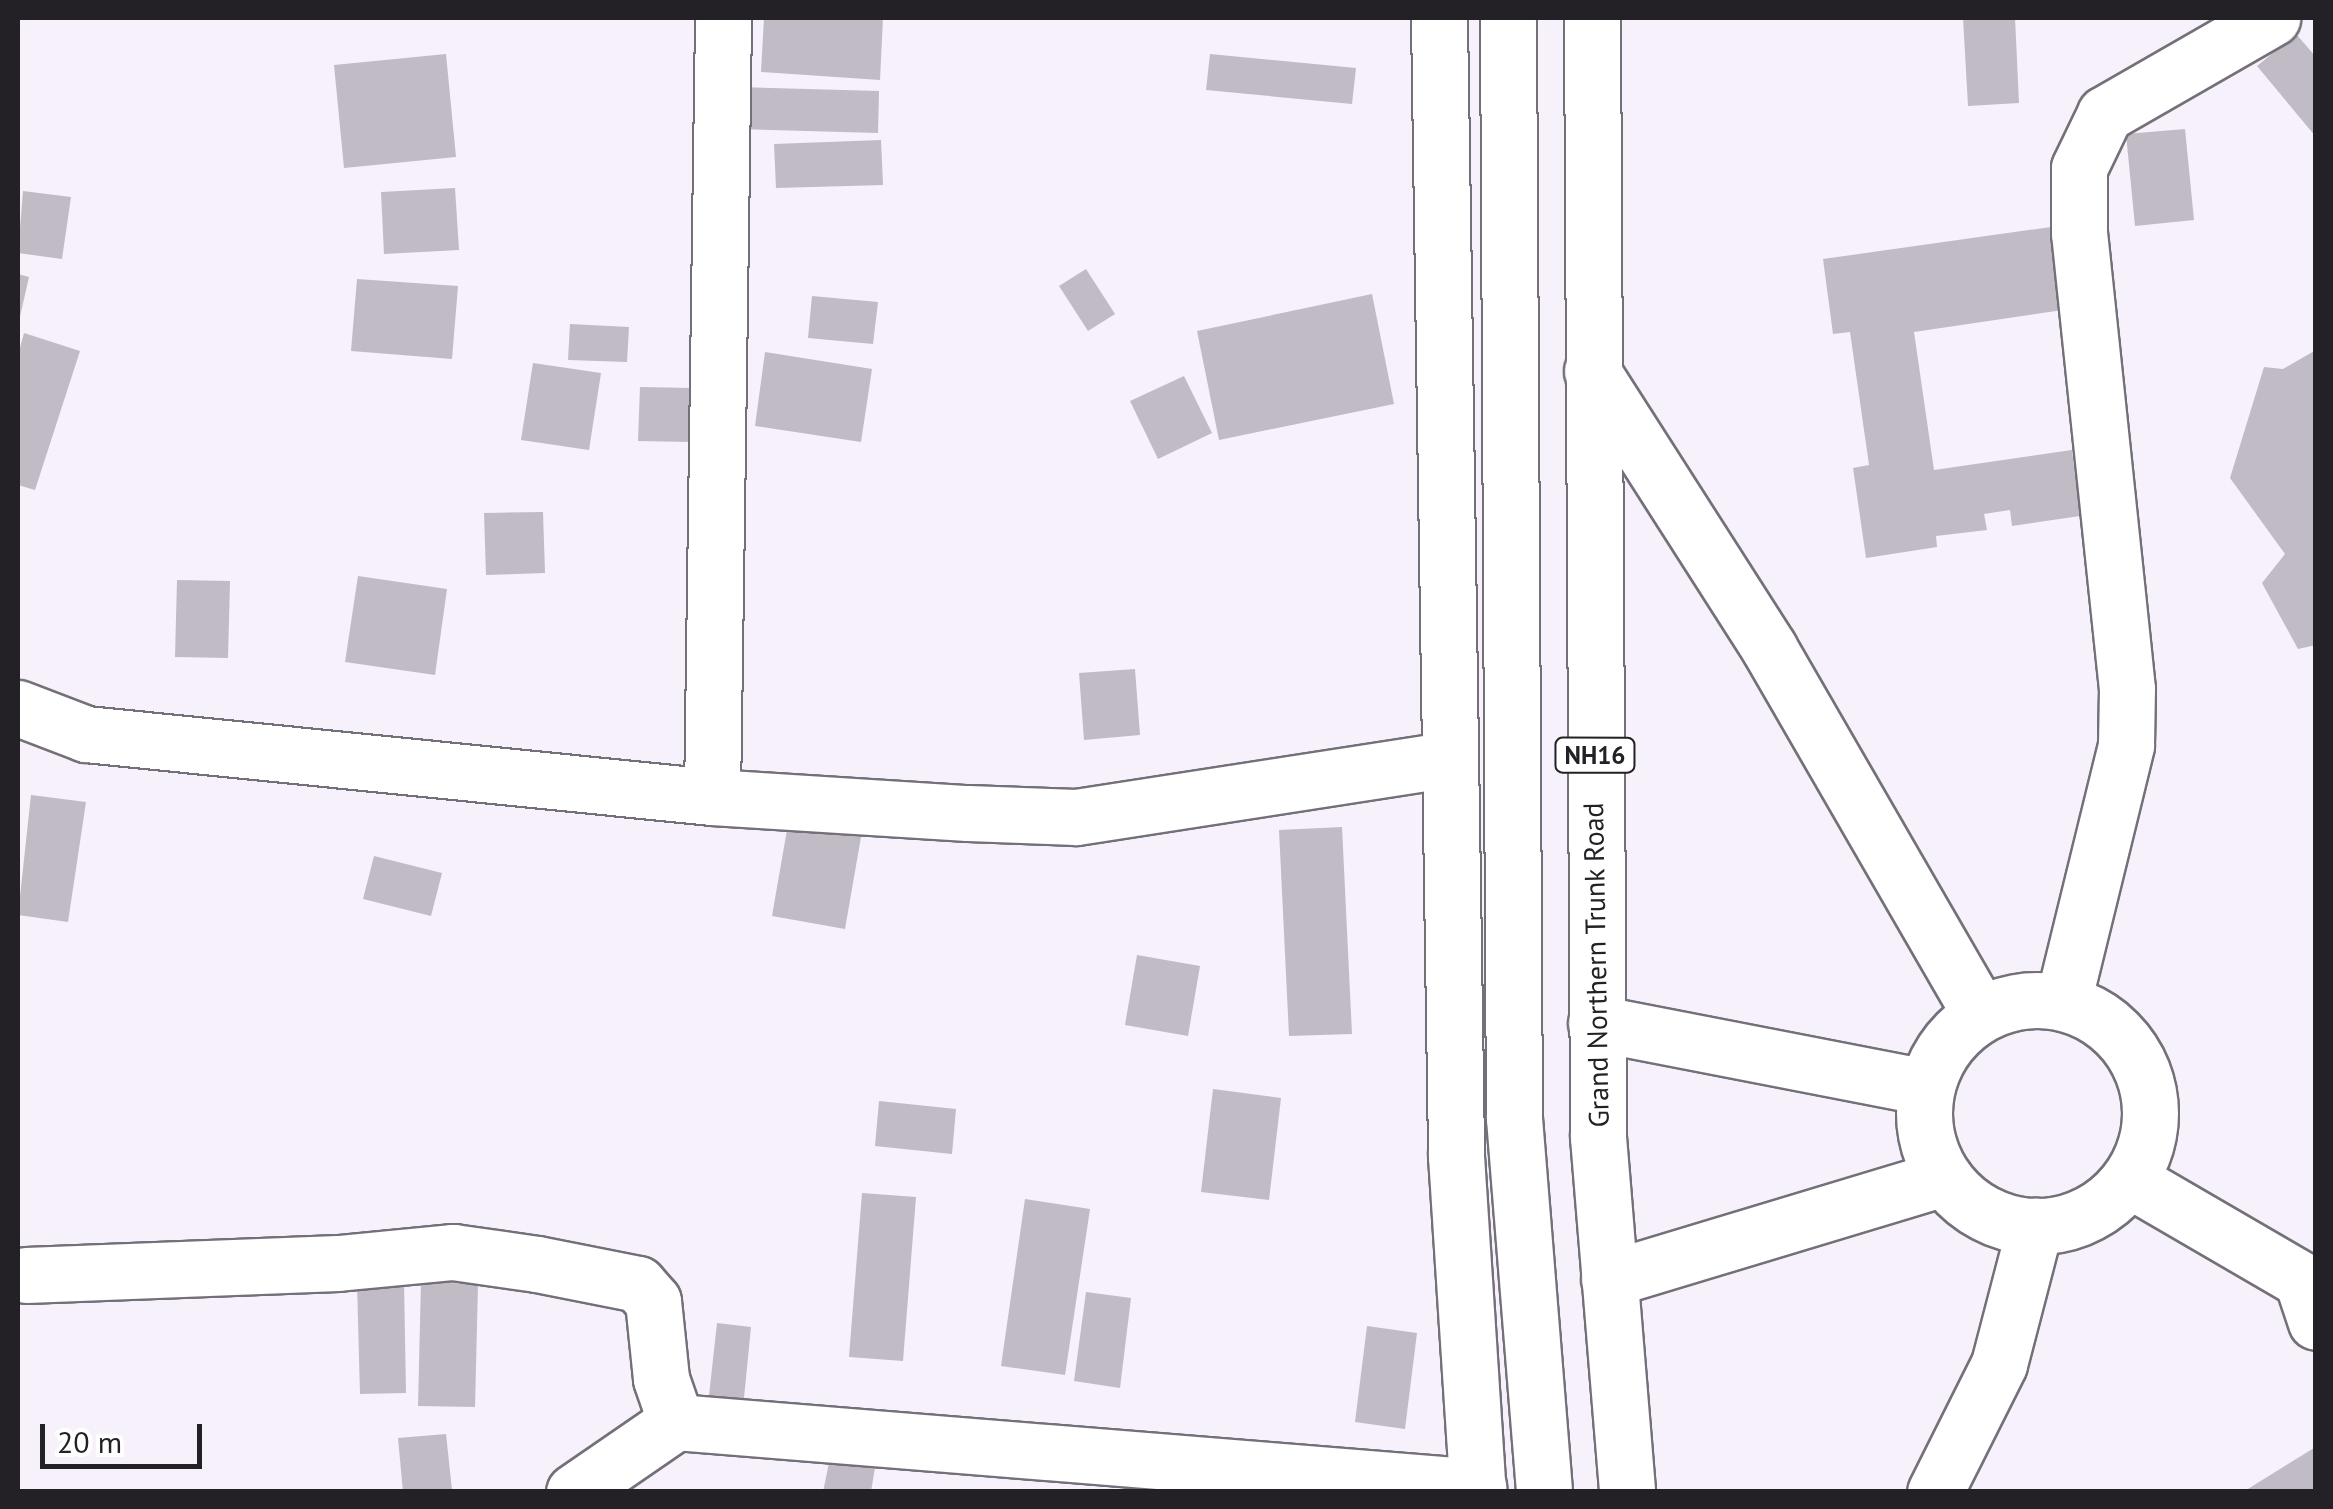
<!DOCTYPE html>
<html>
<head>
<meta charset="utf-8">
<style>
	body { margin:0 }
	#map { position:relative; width:2333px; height:1509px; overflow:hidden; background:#f6f1fb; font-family:"PT Sans",sans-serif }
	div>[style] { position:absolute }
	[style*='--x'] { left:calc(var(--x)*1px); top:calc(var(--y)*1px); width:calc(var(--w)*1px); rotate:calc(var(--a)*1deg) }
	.building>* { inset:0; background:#c0bbc5 }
	.roads { filter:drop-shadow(2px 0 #747079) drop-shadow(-2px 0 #747079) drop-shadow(0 2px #747079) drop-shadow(0 -2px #747079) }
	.minor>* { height:55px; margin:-27.5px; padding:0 27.5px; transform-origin:27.5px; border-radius:27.5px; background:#fff }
	.minor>.ring { margin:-27.5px; padding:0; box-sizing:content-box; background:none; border:55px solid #fff; border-radius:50% }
	.highway>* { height:55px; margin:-27.5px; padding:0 27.5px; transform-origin:27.5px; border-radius:27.5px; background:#fff }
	span { translate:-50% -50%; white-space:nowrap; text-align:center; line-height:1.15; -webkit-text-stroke:8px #fff; paint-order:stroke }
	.shield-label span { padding:2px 8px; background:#fff; border:2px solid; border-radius:8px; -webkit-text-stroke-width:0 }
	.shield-label { font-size:25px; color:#232125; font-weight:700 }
	.street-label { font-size:28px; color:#232125 }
	.frame { position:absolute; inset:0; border:20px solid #232125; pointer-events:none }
	.scale { position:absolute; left:40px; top:1424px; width:162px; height:45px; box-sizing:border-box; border:5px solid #232125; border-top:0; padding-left:12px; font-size:30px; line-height:35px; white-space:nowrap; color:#232125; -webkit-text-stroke:8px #fff; paint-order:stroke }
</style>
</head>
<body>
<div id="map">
	<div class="building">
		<i style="clip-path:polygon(764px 18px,883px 18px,880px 80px,761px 72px)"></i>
		<i style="clip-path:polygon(1963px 18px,2015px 18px,2019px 103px,1968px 106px)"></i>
		<i style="clip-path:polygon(2296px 34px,2316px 57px,2316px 137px,2257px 66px)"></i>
		<i style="clip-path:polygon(446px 54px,456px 157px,344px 168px,334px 65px)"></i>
		<i style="clip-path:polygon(1210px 54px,1356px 68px,1352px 104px,1206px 90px)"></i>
		<i style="clip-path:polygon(737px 87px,879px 91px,878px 133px,736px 129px)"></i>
		<i style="clip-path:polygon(2185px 129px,2194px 220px,2135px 226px,2126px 134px)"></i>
		<i style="clip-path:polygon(881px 140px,883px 185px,776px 188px,774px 144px)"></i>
		<i style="clip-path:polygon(455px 188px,459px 250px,384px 254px,381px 192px)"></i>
		<i style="clip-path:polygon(23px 191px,71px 197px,62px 259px,18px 253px)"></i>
		<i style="clip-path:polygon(2058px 226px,2070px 309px,1914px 332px,1934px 470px,2072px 450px,2080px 516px,2012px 526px,2010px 510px,1984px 514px,1987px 530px,1936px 536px,1937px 547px,1866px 558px,1853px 468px,1869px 465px,1850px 332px,1833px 334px,1823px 259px)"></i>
		<i style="clip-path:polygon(1086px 269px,1115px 314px,1088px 331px,1059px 286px)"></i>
		<i style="clip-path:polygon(18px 274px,29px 277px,19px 321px,18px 320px)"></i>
		<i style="clip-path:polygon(357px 279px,458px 286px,452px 359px,351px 351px)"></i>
		<i style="clip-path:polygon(1372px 294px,1394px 404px,1219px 440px,1197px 331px)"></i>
		<i style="clip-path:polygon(812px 296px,878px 302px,873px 344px,808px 338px)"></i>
		<i style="clip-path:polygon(570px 324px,629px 327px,627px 362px,568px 360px)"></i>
		<i style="clip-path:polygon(24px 333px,80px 351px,35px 490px,18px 485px,18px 355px)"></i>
		<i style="clip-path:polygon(2316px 350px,2316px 645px,2298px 649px,2262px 583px,2285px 554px,2230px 478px,2264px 367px,2283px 369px)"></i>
		<i style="clip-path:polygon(765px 352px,872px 369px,861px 442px,755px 426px)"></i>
		<i style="clip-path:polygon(533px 363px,601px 373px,589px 450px,521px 440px)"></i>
		<i style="clip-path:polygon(1184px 376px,1212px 433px,1158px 459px,1130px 401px)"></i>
		<i style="clip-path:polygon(640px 387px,691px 388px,690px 442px,638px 441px)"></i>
		<i style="clip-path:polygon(543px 512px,545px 573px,486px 575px,484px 513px)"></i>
		<i style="clip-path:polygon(358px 576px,447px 589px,435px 675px,345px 662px)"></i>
		<i style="clip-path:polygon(177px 580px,230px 581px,228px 658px,175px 657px)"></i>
		<i style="clip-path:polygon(1135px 669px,1140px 735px,1084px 740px,1079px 673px)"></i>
		<i style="clip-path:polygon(31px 795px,86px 802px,68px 922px,18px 915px)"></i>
		<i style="clip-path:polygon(788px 824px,861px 837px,845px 929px,772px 916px)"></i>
		<i style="clip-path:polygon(1342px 827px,1352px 1034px,1289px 1036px,1279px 830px)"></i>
		<i style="clip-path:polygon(374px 856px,442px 873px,431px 916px,363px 899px)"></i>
		<i style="clip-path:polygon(1137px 955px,1200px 966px,1188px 1036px,1125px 1025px)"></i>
		<i style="clip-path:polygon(1213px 1089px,1281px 1098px,1269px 1200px,1201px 1192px)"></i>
		<i style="clip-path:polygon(879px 1101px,956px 1109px,952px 1154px,875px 1146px)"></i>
		<i style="clip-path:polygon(862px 1193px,916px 1197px,903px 1361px,849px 1357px)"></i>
		<i style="clip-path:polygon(1025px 1199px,1090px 1209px,1065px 1375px,1001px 1366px)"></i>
		<i style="clip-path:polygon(404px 1282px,406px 1393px,360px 1394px,357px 1283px)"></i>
		<i style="clip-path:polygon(421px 1282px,478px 1284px,475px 1407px,418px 1406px)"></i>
		<i style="clip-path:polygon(1086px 1292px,1131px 1298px,1120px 1388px,1074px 1381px)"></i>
		<i style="clip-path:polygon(717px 1323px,751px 1327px,743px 1408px,708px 1405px)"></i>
		<i style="clip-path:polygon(1367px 1326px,1417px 1333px,1405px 1429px,1355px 1422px)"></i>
		<i style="clip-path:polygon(446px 1434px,452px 1490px,403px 1492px,398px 1438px)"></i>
		<i style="clip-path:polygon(2314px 1448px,2316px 1492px,2243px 1492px)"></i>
		<i style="clip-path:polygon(831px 1453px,876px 1461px,871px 1492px,823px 1492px)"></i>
	</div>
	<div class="roads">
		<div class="minor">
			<i style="--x:1439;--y:18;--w:1138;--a:89.14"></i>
			<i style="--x:1456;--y:1156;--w:337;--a:86.3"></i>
			<i style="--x:1592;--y:371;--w:329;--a:57.4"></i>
			<i style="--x:1769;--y:648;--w:422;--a:60"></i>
			<i style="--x:18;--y:708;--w:73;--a:20.9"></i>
			<i style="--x:86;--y:734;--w:629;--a:5.75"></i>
			<i style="--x:712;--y:797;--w:256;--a:3.6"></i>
			<i style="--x:968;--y:813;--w:108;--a:2.1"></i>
			<i style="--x:1076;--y:817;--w:374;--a:-8.8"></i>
			<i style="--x:712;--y:797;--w:779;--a:-89.19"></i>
			<i class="ring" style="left:1924px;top:1000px;width:171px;height:171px"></i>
			<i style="--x:2063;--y:1002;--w:265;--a:-76.2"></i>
			<i style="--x:2126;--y:745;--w:56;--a:-89"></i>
			<i style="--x:2127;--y:689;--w:459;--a:-96"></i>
			<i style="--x:2079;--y:233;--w:65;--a:-90"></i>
			<i style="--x:2079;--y:168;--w:60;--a:-64.3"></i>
			<i style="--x:2105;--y:114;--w:193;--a:-29.9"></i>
			<i style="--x:1596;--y:1023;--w:336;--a:11"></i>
			<i style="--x:2130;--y:1180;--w:199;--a:30.2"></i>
			<i style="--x:2302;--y:1280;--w:44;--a:71.6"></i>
			<i style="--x:26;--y:1275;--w:312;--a:-2.2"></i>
			<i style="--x:338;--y:1263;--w:116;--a:-5.5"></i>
			<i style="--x:453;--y:1252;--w:85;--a:8.1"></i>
			<i style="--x:537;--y:1264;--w:103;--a:11.2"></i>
			<i style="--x:638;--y:1284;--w:23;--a:49"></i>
			<i style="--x:653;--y:1301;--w:78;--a:84.1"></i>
			<i style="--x:661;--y:1379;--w:46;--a:70.8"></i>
			<i style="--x:676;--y:1422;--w:805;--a:4.63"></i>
			<i style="--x:1609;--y:1279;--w:350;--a:-16.8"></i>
			<i style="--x:574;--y:1492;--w:124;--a:-34.5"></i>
			<i style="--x:1935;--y:1492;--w:143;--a:-63.4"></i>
			<i style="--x:1999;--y:1364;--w:143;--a:-75.4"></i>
		</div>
		<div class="highway">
			<i style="--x:1508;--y:18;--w:1100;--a:89.69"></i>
			<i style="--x:1514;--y:1118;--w:375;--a:85.4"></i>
			<i style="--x:1592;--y:18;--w:1119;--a:89.69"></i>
			<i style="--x:1598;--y:1137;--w:356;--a:85.3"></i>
		</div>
	</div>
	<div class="shield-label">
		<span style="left:1595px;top:755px">NH16</span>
	</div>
	<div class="street-label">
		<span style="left:1596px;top:965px;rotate:-91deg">Grand Northern Trunk Road</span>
	</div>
	<div class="frame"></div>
	<div class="scale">20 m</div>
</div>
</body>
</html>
